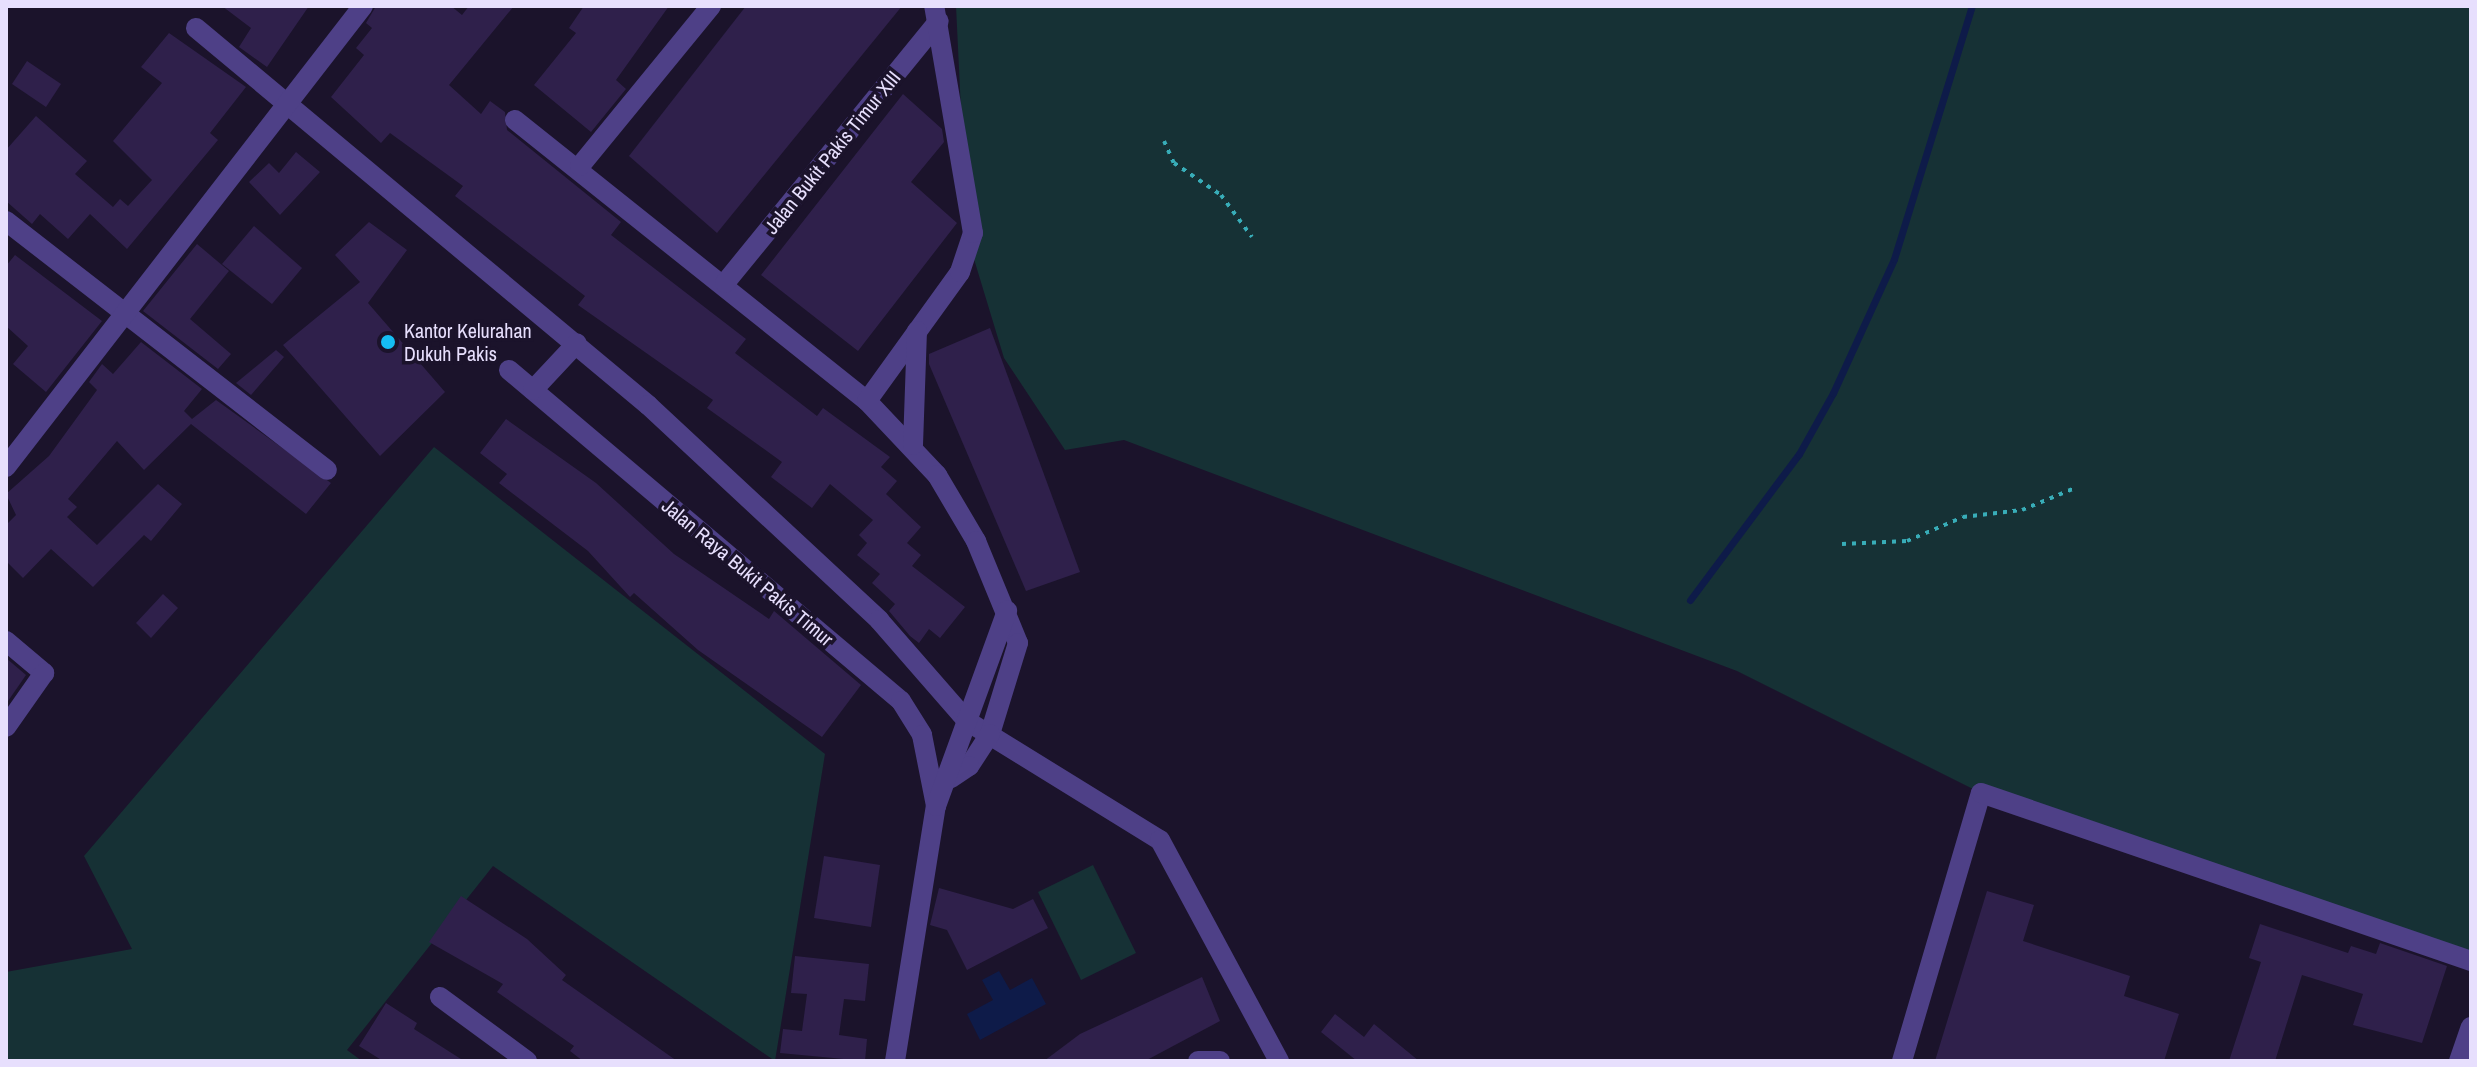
<!DOCTYPE html>
<html>
<head>
<meta charset="utf-8">
<style>
	body { margin:0 }
	#map { position:relative; width:2477px; height:1067px; overflow:hidden; background:#1b132b; font-family:"Archivo Narrow",sans-serif }
	div>[style] { position:absolute }
	[style*='--x'] { left:calc(var(--x)*1px); top:calc(var(--y)*1px); width:calc(var(--w)*1px); rotate:calc(var(--a)*1deg) }
	.green>* { inset:0; background:#163135 }
	.water>* { inset:0; background:#0e1b49 }
	.stream>* { height:7px; margin:-3.5px; padding:0 3.5px; transform-origin:3.5px; border-radius:3.5px; background:#0e1b49 }
	.building>* { inset:0; background:#2f204b }
	.path>* { height:4px; margin-top:-2px; transform-origin:0; background:repeating-linear-gradient(90deg,#38adb8 0 4px,transparent 0 10px) }
	.minor>* { height:20px; margin:-10px; padding:0 10px; transform-origin:10px; border-radius:10px; background:#4e4087 }
	.dots>* { width:22px; height:22px; translate:-50% -50%; box-sizing:border-box; border:4px solid #1b132b; border-radius:50% }
	span { translate:-50% -50%; white-space:nowrap; text-align:center; line-height:1.15; -webkit-text-stroke:7px #1b132b; paint-order:stroke }
	.street-label { font-size:20px; color:#e7dffd }
	.poi-label { font-size:20px; color:#e7dffd }
	.left { translate:0 -50%; text-align:left }
	.frame { position:absolute; inset:0; border:8px solid #e7dffd; pointer-events:none }
</style>
</head>
<body>
<div id="map">
	<div class="green">
		<i style="clip-path:polygon(956px 6px,2471px 6px,2471px 961px,1981px 793px,1737px 671px,1124px 440px,1065px 450px,1004px 358px,967px 236px)"></i>
		<i style="clip-path:polygon(434px 447px,825px 754px,775px 1061px,493px 866px,347px 1050px,362px 1061px,6px 1061px,6px 972px,132px 949px,84px 856px)"></i>
		<i style="clip-path:polygon(1093px 865px,1136px 953px,1081px 980px,1038px 892px)"></i>
	</div>
	<div class="water">
		<i style="clip-path:polygon(999px 971px,1010px 990px,1032px 978px,1046px 1004px,980px 1040px,967px 1014px,993px 1000px,982px 980px)"></i>
	</div>
	<div class="stream">
		<i style="--x:1690;--y:600;--w:182;--a:-53.3"></i>
		<i style="--x:1799;--y:454;--w:70;--a:-60.9"></i>
		<i style="--x:1833;--y:393;--w:147;--a:-65.5"></i>
		<i style="--x:1894;--y:259;--w:265;--a:-72.9"></i>
	</div>
	<div class="building">
		<i style="clip-path:polygon(222px 6px,309px 6px,267px 67px,239px 47px,251px 28px)"></i>
		<i style="clip-path:polygon(376px 6px,451px 6px,462px 15px,469px 6px,514px 6px,449px 85px,481px 114px,490px 101px,505px 112px,507px 130px,621px 222px,611px 235px,746px 339px,735px 353px,817px 416px,823px 408px,890px 457px,881px 467px,897px 481px,886px 494px,921px 527px,907px 543px,921px 555px,912px 566px,965px 607px,940px 638px,929px 629px,919px 643px,910px 636px,889px 611px,895px 604px,872px 583px,880px 574px,857px 555px,867px 543px,859px 535px,873px 520px,830px 484px,812px 508px,771px 477px,782px 462px,707px 408px,713px 400px,578px 305px,585px 296px,455px 196px,463px 186px,390px 133px,381px 143px,331px 97px,364px 55px,356px 48px,372px 28px,366px 23px)"></i>
		<i style="clip-path:polygon(584px 6px,669px 6px,616px 80px,626px 89px,591px 132px,534px 85px,576px 33px,569px 28px)"></i>
		<i style="clip-path:polygon(746px 6px,902px 6px,717px 233px,629px 156px)"></i>
		<i style="clip-path:polygon(169px 33px,246px 87px,210px 133px,218px 140px,127px 249px,90px 214px,68px 239px,40px 214px,32px 224px,6px 201px,6px 150px,36px 116px,87px 161px,75px 174px,113px 207px,120px 199px,128px 206px,152px 180px,113px 141px,162px 83px,141px 67px)"></i>
		<i style="clip-path:polygon(27px 61px,61px 84px,46px 107px,12px 84px)"></i>
		<i style="clip-path:polygon(903px 94px,942px 129px,944px 142px,911px 182px,957px 223px,858px 351px,761px 275px)"></i>
		<i style="clip-path:polygon(296px 152px,320px 172px,280px 215px,249px 182px,269px 163px,279px 173px)"></i>
		<i style="clip-path:polygon(369px 222px,407px 250px,368px 303px,445px 392px,380px 456px,283px 345px,360px 282px,335px 255px)"></i>
		<i style="clip-path:polygon(254px 226px,302px 268px,272px 304px,222px 264px)"></i>
		<i style="clip-path:polygon(197px 244px,229px 271px,190px 319px,231px 354px,218px 369px,143px 311px)"></i>
		<i style="clip-path:polygon(15px 255px,102px 321px,46px 392px,13px 364px,28px 346px,6px 326px,6px 266px)"></i>
		<i style="clip-path:polygon(990px 328px,1080px 572px,1026px 591px,929px 364px,929px 354px)"></i>
		<i style="clip-path:polygon(141px 342px,202px 389px,184px 411px,192px 419px,216px 400px,331px 483px,306px 514px,191px 424px,144px 470px,117px 441px,68px 499px,77px 507px,67px 517px,97px 545px,158px 484px,182px 504px,151px 541px,144px 535px,93px 587px,51px 549px,23px 578px,6px 561px,6px 525px,16px 515px,6px 494px,49px 456px,97px 390px,89px 382px,102px 364px,113px 374px)"></i>
		<i style="clip-path:polygon(276px 350px,284px 357px,251px 395px,236px 383px)"></i>
		<i style="clip-path:polygon(506px 419px,596px 483px,674px 554px,769px 619px,774px 611px,861px 685px,822px 737px,698px 650px,634px 593px,630px 597px,588px 551px,499px 483px,507px 474px,480px 453px)"></i>
		<i style="clip-path:polygon(163px 594px,178px 608px,151px 638px,136px 623px)"></i>
		<i style="clip-path:polygon(6px 658px,26px 675px,6px 704px)"></i>
		<i style="clip-path:polygon(824px 856px,880px 865px,871px 927px,814px 918px)"></i>
		<i style="clip-path:polygon(939px 888px,1013px 909px,1033px 899px,1048px 928px,967px 970px,947px 930px,930px 925px)"></i>
		<i style="clip-path:polygon(1987px 891px,2034px 905px,2023px 941px,2130px 976px,2124px 996px,2179px 1014px,2164px 1061px,1935px 1061px)"></i>
		<i style="clip-path:polygon(461px 896px,527px 939px,566px 975px,562px 980px,677px 1061px,583px 1061px,570px 1051px,574px 1046px,497px 992px,503px 984px,429px 942px)"></i>
		<i style="clip-path:polygon(2260px 924px,2348px 953px,2351px 946px,2376px 954px,2380px 943px,2447px 966px,2422px 1043px,2353px 1025px,2363px 994px,2302px 975px,2275px 1061px,2229px 1061px,2261px 962px,2249px 958px)"></i>
		<i style="clip-path:polygon(795px 956px,869px 964px,865px 1001px,844px 999px,839px 1035px,867px 1039px,865px 1061px,780px 1053px,783px 1029px,802px 1031px,807px 994px,791px 993px)"></i>
		<i style="clip-path:polygon(1202px 977px,1220px 1021px,1145px 1061px,1044px 1061px,1080px 1034px)"></i>
		<i style="clip-path:polygon(386px 1003px,417px 1023px,414px 1029px,464px 1061px,383px 1061px,359px 1046px)"></i>
		<i style="clip-path:polygon(1335px 1014px,1364px 1037px,1374px 1024px,1419px 1061px,1357px 1061px,1321px 1032px)"></i>
	</div>
	<div class="path">
		<i style="--x:1164;--y:141;--w:24;--a:66"></i>
		<i style="--x:1174;--y:163;--w:57;--a:34.2"></i>
		<i style="--x:1221;--y:195;--w:52;--a:53.6"></i>
		<i style="--x:1842;--y:544;--w:65;--a:-2.6"></i>
		<i style="--x:1907;--y:541;--w:61;--a:-23.2"></i>
		<i style="--x:1963;--y:517;--w:59;--a:-6.8"></i>
		<i style="--x:2022;--y:510;--w:57;--a:-22.5"></i>
	</div>
	<div class="minor">
		<i style="--x:196;--y:28;--w:589;--a:39.83"></i>
		<i style="--x:648;--y:405;--w:316;--a:42.9"></i>
		<i style="--x:879;--y:620;--w:134;--a:48.9"></i>
		<i style="--x:967;--y:721;--w:227;--a:31.7"></i>
		<i style="--x:1160;--y:840;--w:251;--a:61.7"></i>
		<i style="--x:515;--y:120;--w:450;--a:38.6"></i>
		<i style="--x:867;--y:401;--w:102;--a:46.6"></i>
		<i style="--x:937;--y:475;--w:77;--a:59.4"></i>
		<i style="--x:976;--y:541;--w:110;--a:67.6"></i>
		<i style="--x:1018;--y:643;--w:95;--a:107.1"></i>
		<i style="--x:990;--y:734;--w:38;--a:123"></i>
		<i style="--x:969;--y:766;--w:22;--a:146"></i>
		<i style="--x:580;--y:166;--w:207;--a:-50.7"></i>
		<i style="--x:6;--y:221;--w:406;--a:37.8"></i>
		<i style="--x:725;--y:283;--w:338;--a:-50.8"></i>
		<i style="--x:509;--y:370;--w:513;--a:40.18"></i>
		<i style="--x:901;--y:701;--w:40;--a:58"></i>
		<i style="--x:922;--y:735;--w:72;--a:78.8"></i>
		<i style="--x:533;--y:390;--w:64;--a:-46.9"></i>
		<i style="--x:867;--y:401;--w:159;--a:-54.2"></i>
		<i style="--x:960;--y:272;--w:41;--a:-71.6"></i>
		<i style="--x:973;--y:233;--w:230;--a:-99.7"></i>
		<i style="--x:913;--y:445;--w:114;--a:-88"></i>
		<i style="--x:6;--y:467;--w:583;--a:-52.25"></i>
		<i style="--x:6;--y:641;--w:50;--a:40.1"></i>
		<i style="--x:44;--y:673;--w:66;--a:125.1"></i>
		<i style="--x:440;--y:997;--w:108;--a:36.3"></i>
		<i style="--x:895;--y:1061;--w:258;--a:-80.9"></i>
		<i style="--x:936;--y:806;--w:208;--a:-70"></i>
		<i style="--x:1198;--y:1061;--w:22;--a:0"></i>
		<i style="--x:1902;--y:1061;--w:279;--a:-73.6"></i>
		<i style="--x:1981;--y:793;--w:518;--a:18.92"></i>
		<i style="--x:2459;--y:1061;--w:36;--a:-71"></i>
	</div>
	<div class="dots">
		<i style="left:388px;top:342px;background:#15bdf3"></i>
	</div>
	<div class="street-label">
		<span style="left:832px;top:152px;rotate:-51deg">Jalan Bukit Pakis Timur XIII</span>
		<span style="left:748px;top:572px;rotate:40deg">Jalan Raya Bukit Pakis Timur</span>
	</div>
	<div class="poi-label">
		<span class="left" style="left:404px;top:342px">Kantor Kelurahan<br>Dukuh Pakis</span>
	</div>
	<div class="frame"></div>
</div>
</body>
</html>
